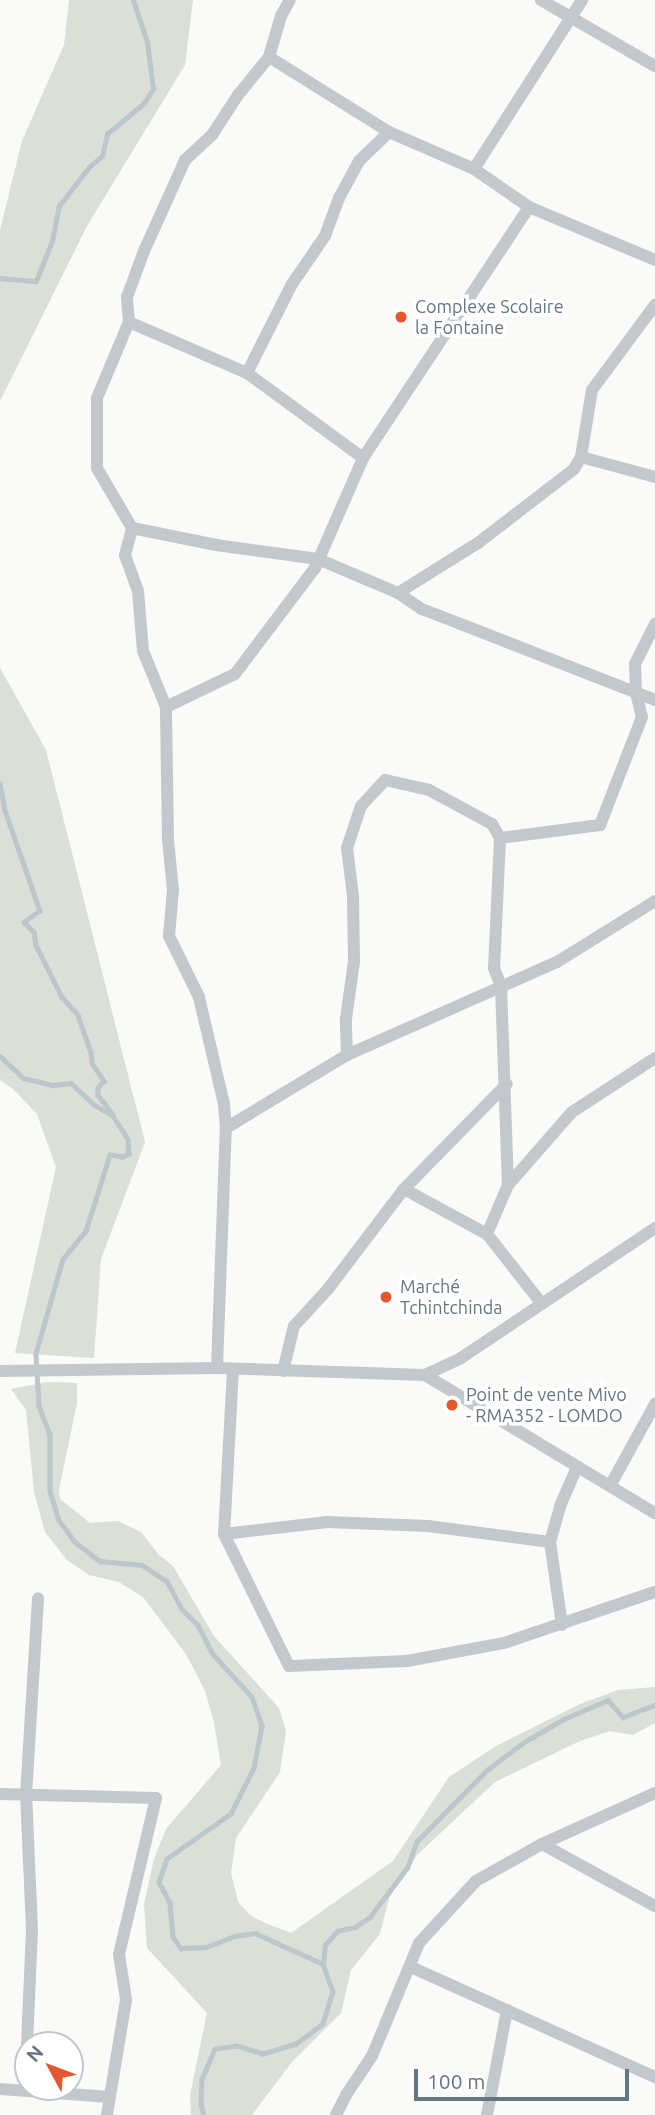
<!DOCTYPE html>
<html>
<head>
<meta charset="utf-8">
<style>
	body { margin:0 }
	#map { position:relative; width:655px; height:2115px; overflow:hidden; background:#fafaf8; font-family:Ubuntu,sans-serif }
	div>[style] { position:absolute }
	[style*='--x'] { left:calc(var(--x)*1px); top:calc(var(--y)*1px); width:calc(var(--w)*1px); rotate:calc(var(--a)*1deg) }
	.green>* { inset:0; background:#dadfd7 }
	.stream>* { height:4.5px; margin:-2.25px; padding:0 2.25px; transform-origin:2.25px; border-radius:2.25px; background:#bbc7cb }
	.street>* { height:12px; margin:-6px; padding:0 6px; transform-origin:6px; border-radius:6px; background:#c3c8cc }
	.dots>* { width:19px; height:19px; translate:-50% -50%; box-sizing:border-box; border:4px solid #fff; border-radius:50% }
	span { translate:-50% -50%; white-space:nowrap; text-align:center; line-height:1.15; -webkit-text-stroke:7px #fff; paint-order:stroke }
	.poi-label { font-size:18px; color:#657683 }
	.left { translate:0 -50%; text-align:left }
	.north { position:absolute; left:14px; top:2031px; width:70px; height:70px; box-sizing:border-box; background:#fff; border:2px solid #c1c8cd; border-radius:50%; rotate:311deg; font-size:19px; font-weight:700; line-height:28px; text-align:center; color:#657683 }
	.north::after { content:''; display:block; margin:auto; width:24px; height:32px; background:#e4572e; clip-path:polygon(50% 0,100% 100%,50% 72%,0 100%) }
	.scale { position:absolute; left:414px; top:2069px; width:215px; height:32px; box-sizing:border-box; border:4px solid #657683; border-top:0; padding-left:9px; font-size:21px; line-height:24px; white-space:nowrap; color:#657683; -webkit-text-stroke:5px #fff; paint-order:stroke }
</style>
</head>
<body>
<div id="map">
	<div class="green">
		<i style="clip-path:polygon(69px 0,193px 0,185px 65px,87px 226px,0 401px,0 230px,22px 141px,64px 45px)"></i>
		<i style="clip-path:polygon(0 668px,46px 750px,145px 1142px,101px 1259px,94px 1358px,15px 1353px,56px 1167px,37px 1114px,13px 1089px,0 1080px)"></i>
		<i style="clip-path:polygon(47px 1382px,77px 1383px,77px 1403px,59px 1490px,60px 1499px,90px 1523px,118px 1521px,141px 1532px,159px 1555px,173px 1566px,214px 1636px,279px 1708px,286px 1731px,280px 1772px,236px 1838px,231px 1873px,238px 1902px,250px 1915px,265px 1923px,291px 1933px,393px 1861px,449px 1777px,496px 1746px,580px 1704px,618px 1690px,655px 1687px,655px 1723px,633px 1735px,610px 1731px,580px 1741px,495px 1782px,417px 1855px,389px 1898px,380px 1934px,351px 1970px,341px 2013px,292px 2062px,252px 2115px,191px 2115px,190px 2095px,207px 2013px,147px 1948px,144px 1904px,154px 1859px,166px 1829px,221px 1765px,214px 1722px,205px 1691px,186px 1654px,143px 1597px,119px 1582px,89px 1575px,67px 1560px,45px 1532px,34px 1492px,26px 1410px,11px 1389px)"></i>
	</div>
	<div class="stream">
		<i style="--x:0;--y:278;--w:36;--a:5"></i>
		<i style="--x:36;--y:281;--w:43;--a:-68.2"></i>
		<i style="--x:52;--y:241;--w:36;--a:-79"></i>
		<i style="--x:59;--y:206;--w:49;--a:-52.4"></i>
		<i style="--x:89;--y:167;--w:17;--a:-40"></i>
		<i style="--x:102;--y:156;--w:23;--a:-77"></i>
		<i style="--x:107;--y:134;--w:47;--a:-39.8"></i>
		<i style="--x:143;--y:104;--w:18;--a:-56"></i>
		<i style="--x:153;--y:89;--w:47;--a:-97.3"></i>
		<i style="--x:147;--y:42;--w:44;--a:-108.4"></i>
		<i style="--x:0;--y:783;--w:27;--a:80"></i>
		<i style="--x:5;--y:810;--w:107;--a:70.9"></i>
		<i style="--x:40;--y:911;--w:19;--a:145"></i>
		<i style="--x:24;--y:922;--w:14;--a:45"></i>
		<i style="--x:34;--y:932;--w:13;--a:81"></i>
		<i style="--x:36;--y:945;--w:58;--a:63.4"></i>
		<i style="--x:62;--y:997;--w:24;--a:48"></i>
		<i style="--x:78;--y:1015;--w:39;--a:71"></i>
		<i style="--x:91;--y:1052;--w:11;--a:85"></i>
		<i style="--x:92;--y:1063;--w:22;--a:56"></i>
		<i style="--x:104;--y:1081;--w:9;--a:131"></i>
		<i style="--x:98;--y:1088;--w:7;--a:90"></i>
		<i style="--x:98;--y:1095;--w:23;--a:52"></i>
		<i style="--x:0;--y:1056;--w:33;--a:43"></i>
		<i style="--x:24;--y:1078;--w:30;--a:14"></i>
		<i style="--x:53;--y:1085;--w:18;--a:-6"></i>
		<i style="--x:71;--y:1083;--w:33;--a:43"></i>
		<i style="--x:95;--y:1105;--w:21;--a:31"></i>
		<i style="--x:113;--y:1116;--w:27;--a:57"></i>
		<i style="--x:128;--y:1139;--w:15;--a:86"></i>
		<i style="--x:129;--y:1154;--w:7;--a:153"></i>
		<i style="--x:123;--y:1157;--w:13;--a:-171"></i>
		<i style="--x:110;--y:1155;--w:80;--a:107.5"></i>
		<i style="--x:86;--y:1231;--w:36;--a:129"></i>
		<i style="--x:63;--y:1259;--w:99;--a:105.9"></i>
		<i style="--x:36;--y:1354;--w:52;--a:86.7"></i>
		<i style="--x:39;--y:1406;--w:30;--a:69"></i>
		<i style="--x:50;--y:1434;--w:57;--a:90"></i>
		<i style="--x:50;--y:1491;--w:30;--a:73"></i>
		<i style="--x:59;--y:1520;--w:26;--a:54"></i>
		<i style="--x:74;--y:1541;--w:33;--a:38"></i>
		<i style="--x:100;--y:1561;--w:42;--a:5.4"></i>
		<i style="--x:142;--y:1565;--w:30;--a:33"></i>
		<i style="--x:167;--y:1581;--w:32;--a:62"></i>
		<i style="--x:182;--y:1609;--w:23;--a:45"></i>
		<i style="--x:198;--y:1625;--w:31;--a:63"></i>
		<i style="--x:212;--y:1653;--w:59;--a:47.7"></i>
		<i style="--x:252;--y:1697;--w:31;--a:71"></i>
		<i style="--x:262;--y:1726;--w:43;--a:100.8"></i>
		<i style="--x:254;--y:1768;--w:51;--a:116.6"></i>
		<i style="--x:231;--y:1814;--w:78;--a:144.9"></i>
		<i style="--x:167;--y:1859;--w:24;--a:109"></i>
		<i style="--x:159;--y:1882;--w:24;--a:62"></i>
		<i style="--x:170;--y:1903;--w:34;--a:85"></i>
		<i style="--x:173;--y:1937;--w:14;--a:54"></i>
		<i style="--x:181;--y:1948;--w:25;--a:-2"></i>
		<i style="--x:206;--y:1947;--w:30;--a:-21"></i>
		<i style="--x:234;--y:1936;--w:21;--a:-8"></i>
		<i style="--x:255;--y:1933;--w:75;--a:24.5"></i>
		<i style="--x:323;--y:1964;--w:29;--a:70"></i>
		<i style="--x:333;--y:1991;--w:34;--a:107"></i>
		<i style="--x:323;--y:2024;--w:34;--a:143"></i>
		<i style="--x:296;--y:2044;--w:34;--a:163"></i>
		<i style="--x:263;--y:2054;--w:27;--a:-163"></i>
		<i style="--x:237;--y:2046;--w:22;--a:172"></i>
		<i style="--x:215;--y:2049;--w:33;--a:113"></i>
		<i style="--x:202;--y:2079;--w:25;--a:92"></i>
		<i style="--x:201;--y:2104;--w:11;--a:75"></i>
		<i style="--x:323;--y:1964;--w:19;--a:-84"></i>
		<i style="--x:325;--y:1945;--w:18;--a:-49"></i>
		<i style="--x:337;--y:1931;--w:18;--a:-13"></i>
		<i style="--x:355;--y:1927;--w:17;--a:-33"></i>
		<i style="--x:369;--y:1918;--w:63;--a:-52.8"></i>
		<i style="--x:407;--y:1868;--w:29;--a:-70"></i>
		<i style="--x:417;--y:1841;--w:100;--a:-45.4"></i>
		<i style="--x:487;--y:1770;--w:46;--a:-37.1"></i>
		<i style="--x:524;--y:1742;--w:46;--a:-29.9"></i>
		<i style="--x:564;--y:1719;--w:48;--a:-23.4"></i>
		<i style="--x:608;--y:1700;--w:23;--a:49"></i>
		<i style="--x:623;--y:1717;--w:34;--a:-21"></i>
	</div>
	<div class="street">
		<i style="--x:541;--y:0;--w:132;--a:30.1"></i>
		<i style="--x:269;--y:57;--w:142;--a:32"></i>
		<i style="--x:474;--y:169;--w:201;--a:-57.4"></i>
		<i style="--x:129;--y:322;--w:129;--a:23.4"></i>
		<i style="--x:247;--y:373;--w:144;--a:36.2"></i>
		<i style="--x:247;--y:373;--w:100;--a:-63.2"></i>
		<i style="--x:292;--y:284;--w:58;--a:-55.5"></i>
		<i style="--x:325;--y:236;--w:40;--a:-69.8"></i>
		<i style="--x:339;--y:198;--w:42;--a:-61.6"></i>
		<i style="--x:359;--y:161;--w:42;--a:-44"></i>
		<i style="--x:389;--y:132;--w:93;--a:23.5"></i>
		<i style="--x:474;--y:169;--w:67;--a:34.6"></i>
		<i style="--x:529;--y:207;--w:137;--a:22.8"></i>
		<i style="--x:581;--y:457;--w:77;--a:15.1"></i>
		<i style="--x:132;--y:528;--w:86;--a:11.4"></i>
		<i style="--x:216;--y:545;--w:103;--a:7.8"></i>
		<i style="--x:318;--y:559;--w:87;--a:23"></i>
		<i style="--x:398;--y:593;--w:29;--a:34"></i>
		<i style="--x:422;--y:609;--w:250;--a:21.3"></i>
		<i style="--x:398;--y:593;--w:94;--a:-32"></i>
		<i style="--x:478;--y:543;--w:121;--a:-37.6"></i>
		<i style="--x:574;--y:469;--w:14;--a:-60"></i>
		<i style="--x:581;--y:457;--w:68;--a:-80.7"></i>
		<i style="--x:592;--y:390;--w:106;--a:-53.5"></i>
		<i style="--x:166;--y:707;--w:76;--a:-25.6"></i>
		<i style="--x:235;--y:674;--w:133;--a:-53"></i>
		<i style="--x:315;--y:568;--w:120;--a:-66.4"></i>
		<i style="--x:363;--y:458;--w:301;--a:-56.5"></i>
		<i style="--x:500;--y:838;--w:101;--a:-7.4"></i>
		<i style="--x:600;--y:825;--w:116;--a:-68.7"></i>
		<i style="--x:642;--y:717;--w:25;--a:-104"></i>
		<i style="--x:636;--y:693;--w:29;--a:-92"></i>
		<i style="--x:635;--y:664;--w:45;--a:-63.4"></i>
		<i style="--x:347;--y:1055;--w:36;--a:-92"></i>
		<i style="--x:346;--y:1019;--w:59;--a:-82.1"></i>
		<i style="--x:354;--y:961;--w:65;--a:-90.9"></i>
		<i style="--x:353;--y:896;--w:48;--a:-97.1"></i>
		<i style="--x:347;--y:848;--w:44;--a:-71.6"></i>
		<i style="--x:361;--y:806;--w:35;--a:-47"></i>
		<i style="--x:385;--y:780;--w:45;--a:12.8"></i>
		<i style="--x:429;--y:790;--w:72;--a:28.4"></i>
		<i style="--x:492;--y:824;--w:16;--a:60"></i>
		<i style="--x:500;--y:838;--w:130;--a:92.6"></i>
		<i style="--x:494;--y:968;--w:19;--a:69"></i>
		<i style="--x:501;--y:986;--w:199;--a:88"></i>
		<i style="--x:226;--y:1128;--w:141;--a:-31.1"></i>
		<i style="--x:347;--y:1055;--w:230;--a:-23.9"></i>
		<i style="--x:557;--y:962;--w:115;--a:-31.9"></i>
		<i style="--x:404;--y:1189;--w:94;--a:28.5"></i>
		<i style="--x:487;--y:1234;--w:89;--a:51.8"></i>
		<i style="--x:487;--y:1234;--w:53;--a:-66.8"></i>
		<i style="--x:508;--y:1185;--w:97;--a:-48.8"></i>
		<i style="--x:572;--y:1112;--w:99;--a:-33"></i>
		<i style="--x:217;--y:1368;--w:240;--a:-87.9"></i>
		<i style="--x:226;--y:1128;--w:24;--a:-95"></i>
		<i style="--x:224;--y:1104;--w:110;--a:-103.2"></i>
		<i style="--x:199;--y:997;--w:68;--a:-116.2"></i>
		<i style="--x:169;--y:936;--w:46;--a:-85"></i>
		<i style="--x:173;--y:890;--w:50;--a:-95.7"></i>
		<i style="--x:168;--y:840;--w:133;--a:-90.9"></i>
		<i style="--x:166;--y:707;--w:61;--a:-112.3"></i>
		<i style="--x:143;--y:651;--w:60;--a:-94.8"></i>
		<i style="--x:138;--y:591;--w:38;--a:-110"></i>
		<i style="--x:125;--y:555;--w:28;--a:-75"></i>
		<i style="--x:132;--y:528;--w:69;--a:-120.3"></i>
		<i style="--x:97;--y:468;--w:70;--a:-90"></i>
		<i style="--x:97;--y:398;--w:82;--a:-67.2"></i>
		<i style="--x:129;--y:322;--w:25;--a:-95"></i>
		<i style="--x:127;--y:297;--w:49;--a:-69.7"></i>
		<i style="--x:144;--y:251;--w:100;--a:-65.7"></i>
		<i style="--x:185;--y:160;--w:37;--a:-43"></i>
		<i style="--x:212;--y:135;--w:48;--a:-57"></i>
		<i style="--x:238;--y:95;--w:49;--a:-50.8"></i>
		<i style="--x:269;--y:57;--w:43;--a:-73.7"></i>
		<i style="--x:281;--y:16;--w:18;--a:-61"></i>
		<i style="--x:233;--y:1369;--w:165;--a:93.1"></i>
		<i style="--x:224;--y:1534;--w:147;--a:63.8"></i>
		<i style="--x:289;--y:1666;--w:118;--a:-2.4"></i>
		<i style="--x:407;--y:1661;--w:99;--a:-10.5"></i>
		<i style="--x:504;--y:1643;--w:159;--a:-18.7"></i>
		<i style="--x:0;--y:1371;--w:217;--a:-0.8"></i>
		<i style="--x:217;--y:1368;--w:208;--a:1.9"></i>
		<i style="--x:425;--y:1375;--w:40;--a:-25"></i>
		<i style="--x:461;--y:1358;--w:234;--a:-33.8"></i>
		<i style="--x:283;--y:1371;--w:46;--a:-76.3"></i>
		<i style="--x:294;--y:1326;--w:50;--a:-47.4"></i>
		<i style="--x:328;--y:1289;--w:126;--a:-52.8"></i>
		<i style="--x:404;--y:1189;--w:147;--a:-45.6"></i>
		<i style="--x:425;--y:1375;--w:268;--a:31"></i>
		<i style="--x:610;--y:1486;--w:94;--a:-61.2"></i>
		<i style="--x:224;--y:1534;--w:104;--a:-6.6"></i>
		<i style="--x:327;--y:1522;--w:101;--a:2.3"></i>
		<i style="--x:428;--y:1526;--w:123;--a:7.5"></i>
		<i style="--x:562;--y:1625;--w:84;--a:-98.2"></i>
		<i style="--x:550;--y:1542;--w:37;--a:-74"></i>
		<i style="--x:560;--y:1506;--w:43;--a:-66.4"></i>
		<i style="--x:0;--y:1794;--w:156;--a:1.5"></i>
		<i style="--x:156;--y:1798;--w:160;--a:103.3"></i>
		<i style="--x:119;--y:1954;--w:47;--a:81.3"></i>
		<i style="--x:126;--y:2000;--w:117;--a:99.4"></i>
		<i style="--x:542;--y:1844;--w:129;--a:28.8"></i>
		<i style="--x:411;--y:1967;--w:268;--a:24.3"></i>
		<i style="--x:0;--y:2089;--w:110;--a:4.2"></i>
		<i style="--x:25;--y:2090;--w:160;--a:-87.5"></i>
		<i style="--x:32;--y:1930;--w:135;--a:-92.5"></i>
		<i style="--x:26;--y:1795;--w:197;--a:-86.5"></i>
		<i style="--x:336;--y:2115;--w:22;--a:-63"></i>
		<i style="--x:346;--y:2095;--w:47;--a:-56.3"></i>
		<i style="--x:372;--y:2056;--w:122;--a:-67.4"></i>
		<i style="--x:419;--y:1943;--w:84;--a:-47.4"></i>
		<i style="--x:476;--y:1881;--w:76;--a:-29.3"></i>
		<i style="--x:542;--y:1844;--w:124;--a:-24.3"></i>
		<i style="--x:487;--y:2115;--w:107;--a:-79.2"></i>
	</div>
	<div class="dots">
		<i style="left:401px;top:317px;background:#e4572e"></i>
		<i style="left:386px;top:1297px;background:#e4572e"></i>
		<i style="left:452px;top:1405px;background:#e4572e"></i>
	</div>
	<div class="poi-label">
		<span class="left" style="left:415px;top:317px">Complexe Scolaire<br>la Fontaine</span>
		<span class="left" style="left:400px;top:1297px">Marché<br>Tchintchinda</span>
		<span class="left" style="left:466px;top:1405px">Point de vente Mivo<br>- RMA352 - LOMDO</span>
	</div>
	<div class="north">N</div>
	<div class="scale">100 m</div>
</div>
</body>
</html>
